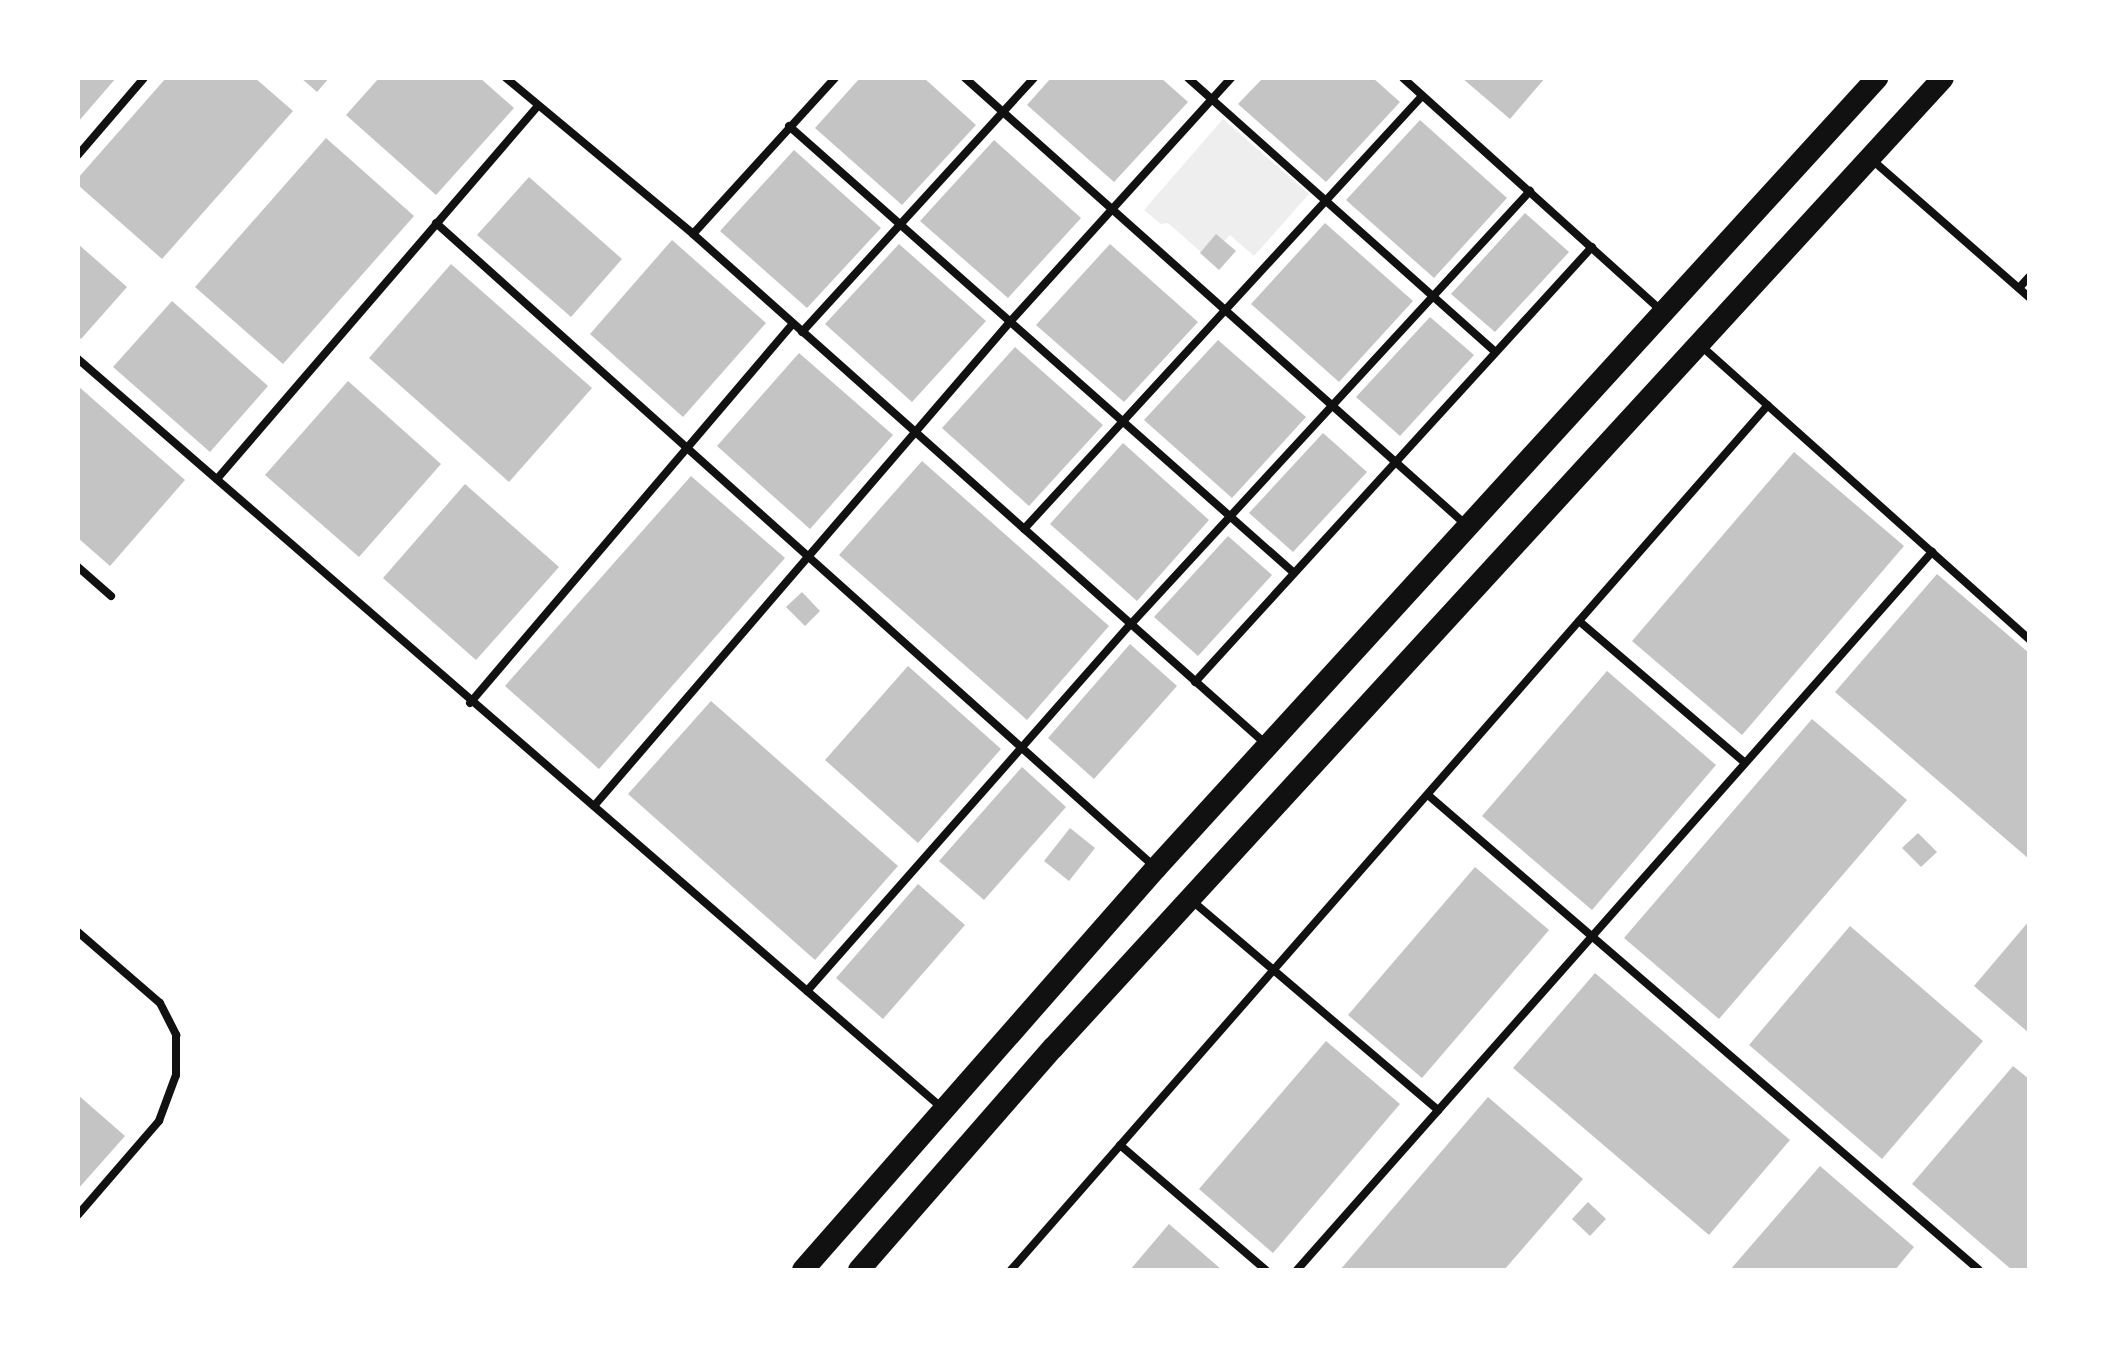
<!DOCTYPE html>
<html>
<head>
<meta charset="utf-8">
<style>
	body { margin:0 }
	#map { position:relative; width:2107px; height:1348px; overflow:hidden; background:#fff; font-family:Commissioner,sans-serif }
	div>[style] { position:absolute }
	[style*='--x'] { left:calc(var(--x)*1px); top:calc(var(--y)*1px); width:calc(var(--w)*1px); rotate:calc(var(--a)*1deg) }
	.green>* { inset:0; background:#eee }
	.building>* { inset:0; background:#c4c4c4 }
	.minor>* { height:8px; margin:-4px; padding:0 4px; transform-origin:4px; border-radius:4px; background:#111 }
	.trunk>* { height:22px; margin:-11px; padding:0 11px; transform-origin:11px; border-radius:11px; background:#111 }
	span { translate:-50% -50%; white-space:nowrap; text-align:center; line-height:1.15; -webkit-text-stroke:7px #fff; paint-order:stroke }
	.frame { position:absolute; inset:0; border:80px solid #fff; pointer-events:none }
</style>
</head>
<body>
<div id="map">
	<div class="green">
		<i style="clip-path:polygon(1223px 119px,1309px 194px,1254px 256px,1230px 235px,1209px 259px,1168px 223px,1161px 224px,1144px 210px)"></i>
	</div>
	<div class="building">
		<i style="clip-path:polygon(78px 78px,116px 78px,78px 122px)"></i>
		<i style="clip-path:polygon(166px 78px,255px 78px,293px 111px,162px 259px,78px 185px,78px 178px)"></i>
		<i style="clip-path:polygon(301px 78px,329px 78px,317px 92px)"></i>
		<i style="clip-path:polygon(379px 78px,480px 78px,514px 108px,436px 195px,346px 115px)"></i>
		<i style="clip-path:polygon(860px 78px,924px 78px,976px 125px,902px 205px,815px 128px)"></i>
		<i style="clip-path:polygon(1051px 78px,1161px 78px,1188px 102px,1114px 182px,1027px 105px)"></i>
		<i style="clip-path:polygon(1263px 78px,1373px 78px,1400px 102px,1326px 182px,1238px 104px)"></i>
		<i style="clip-path:polygon(1462px 78px,1545px 78px,1510px 119px)"></i>
		<i style="clip-path:polygon(1420px 120px,1507px 198px,1434px 278px,1346px 200px)"></i>
		<i style="clip-path:polygon(326px 138px,414px 216px,283px 364px,195px 287px)"></i>
		<i style="clip-path:polygon(994px 140px,1081px 218px,1008px 298px,920px 221px)"></i>
		<i style="clip-path:polygon(794px 150px,881px 228px,807px 308px,720px 231px)"></i>
		<i style="clip-path:polygon(529px 177px,622px 259px,571px 317px,477px 235px)"></i>
		<i style="clip-path:polygon(1525px 213px,1569px 252px,1495px 332px,1451px 294px)"></i>
		<i style="clip-path:polygon(1325px 223px,1413px 301px,1339px 382px,1251px 304px)"></i>
		<i style="clip-path:polygon(1216px 234px,1236px 251px,1219px 270px,1200px 253px)"></i>
		<i style="clip-path:polygon(672px 240px,766px 323px,683px 417px,590px 334px)"></i>
		<i style="clip-path:polygon(78px 244px,127px 287px,81px 339px,78px 336px)"></i>
		<i style="clip-path:polygon(899px 244px,986px 321px,912px 402px,825px 324px)"></i>
		<i style="clip-path:polygon(1110px 244px,1198px 322px,1124px 402px,1036px 325px)"></i>
		<i style="clip-path:polygon(451px 264px,592px 388px,509px 482px,369px 358px)"></i>
		<i style="clip-path:polygon(172px 301px,268px 386px,210px 452px,113px 367px)"></i>
		<i style="clip-path:polygon(1430px 317px,1474px 355px,1400px 436px,1356px 397px)"></i>
		<i style="clip-path:polygon(1218px 340px,1306px 417px,1232px 498px,1144px 420px)"></i>
		<i style="clip-path:polygon(1015px 347px,1103px 425px,1029px 506px,942px 428px)"></i>
		<i style="clip-path:polygon(799px 353px,893px 435px,810px 529px,717px 446px)"></i>
		<i style="clip-path:polygon(348px 381px,441px 464px,359px 557px,265px 475px)"></i>
		<i style="clip-path:polygon(78px 386px,185px 480px,110px 566px,78px 538px)"></i>
		<i style="clip-path:polygon(1323px 433px,1367px 472px,1293px 552px,1249px 513px)"></i>
		<i style="clip-path:polygon(1123px 443px,1209px 520px,1137px 601px,1050px 524px)"></i>
		<i style="clip-path:polygon(1794px 452px,1904px 546px,1742px 735px,1632px 641px)"></i>
		<i style="clip-path:polygon(922px 461px,1109px 626px,1027px 720px,839px 555px)"></i>
		<i style="clip-path:polygon(691px 476px,785px 558px,599px 769px,505px 686px)"></i>
		<i style="clip-path:polygon(465px 484px,559px 567px,476px 660px,383px 578px)"></i>
		<i style="clip-path:polygon(1228px 536px,1272px 575px,1198px 656px,1154px 617px)"></i>
		<i style="clip-path:polygon(1937px 574px,2029px 653px,2029px 859px,1835px 692px)"></i>
		<i style="clip-path:polygon(802px 592px,820px 611px,805px 626px,786px 607px)"></i>
		<i style="clip-path:polygon(1130px 644px,1177px 686px,1094px 779px,1048px 738px)"></i>
		<i style="clip-path:polygon(908px 666px,1001px 749px,918px 843px,825px 760px)"></i>
		<i style="clip-path:polygon(1607px 671px,1716px 765px,1592px 910px,1482px 816px)"></i>
		<i style="clip-path:polygon(711px 701px,898px 866px,815px 960px,628px 794px)"></i>
		<i style="clip-path:polygon(1812px 719px,1907px 800px,1719px 1019px,1624px 938px)"></i>
		<i style="clip-path:polygon(1022px 767px,1066px 807px,984px 900px,939px 861px)"></i>
		<i style="clip-path:polygon(1070px 828px,1095px 848px,1069px 881px,1044px 861px)"></i>
		<i style="clip-path:polygon(1918px 833px,1937px 852px,1921px 867px,1902px 848px)"></i>
		<i style="clip-path:polygon(1475px 867px,1549px 930px,1422px 1078px,1348px 1015px)"></i>
		<i style="clip-path:polygon(918px 884px,965px 925px,883px 1019px,836px 978px)"></i>
		<i style="clip-path:polygon(2029px 921px,2029px 1033px,1974px 986px)"></i>
		<i style="clip-path:polygon(1850px 926px,1983px 1041px,1882px 1159px,1749px 1045px)"></i>
		<i style="clip-path:polygon(1595px 973px,1790px 1140px,1709px 1235px,1513px 1068px)"></i>
		<i style="clip-path:polygon(1326px 1041px,1400px 1104px,1273px 1253px,1199px 1189px)"></i>
		<i style="clip-path:polygon(2013px 1066px,2029px 1079px,2029px 1270px,2012px 1270px,1912px 1184px)"></i>
		<i style="clip-path:polygon(78px 1095px,125px 1136px,78px 1189px)"></i>
		<i style="clip-path:polygon(1488px 1097px,1583px 1179px,1504px 1270px,1340px 1270px)"></i>
		<i style="clip-path:polygon(1820px 1166px,1914px 1247px,1895px 1270px,1730px 1270px)"></i>
		<i style="clip-path:polygon(1588px 1202px,1606px 1219px,1590px 1236px,1572px 1219px)"></i>
		<i style="clip-path:polygon(1169px 1224px,1222px 1270px,1130px 1270px)"></i>
	</div>
	<div class="minor">
		<i style="--x:506;--y:78;--w:244;--a:39.8"></i>
		<i style="--x:693;--y:234;--w:770;--a:41.68"></i>
		<i style="--x:965;--y:78;--w:670;--a:41.73"></i>
		<i style="--x:1188;--y:78;--w:411;--a:41.7"></i>
		<i style="--x:1403;--y:78;--w:347;--a:42"></i>
		<i style="--x:789;--y:126;--w:673;--a:41.51"></i>
		<i style="--x:78;--y:155;--w:101;--a:-49.4"></i>
		<i style="--x:1870;--y:158;--w:211;--a:41.2"></i>
		<i style="--x:436;--y:223;--w:967;--a:41.86"></i>
		<i style="--x:693;--y:234;--w:211;--a:-47.7"></i>
		<i style="--x:2019;--y:288;--w:15;--a:-48"></i>
		<i style="--x:802;--y:332;--w:344;--a:-47.6"></i>
		<i style="--x:1699;--y:344;--w:443;--a:41.8"></i>
		<i style="--x:78;--y:359;--w:1142;--a:40.92"></i>
		<i style="--x:217;--y:479;--w:491;--a:-49.3"></i>
		<i style="--x:1024;--y:529;--w:588;--a:-47.41"></i>
		<i style="--x:78;--y:567;--w:44;--a:41.3"></i>
		<i style="--x:1579;--y:621;--w:217;--a:40.5"></i>
		<i style="--x:1195;--y:682;--w:589;--a:-47.62"></i>
		<i style="--x:470;--y:703;--w:497;--a:-49.6"></i>
		<i style="--x:1428;--y:795;--w:727;--a:40.76"></i>
		<i style="--x:594;--y:806;--w:637;--a:-49.33"></i>
		<i style="--x:1009;--y:323;--w:331;--a:-47.8"></i>
		<i style="--x:1190;--y:899;--w:326;--a:40.4"></i>
		<i style="--x:78;--y:932;--w:108;--a:40.9"></i>
		<i style="--x:160;--y:1003;--w:36;--a:63"></i>
		<i style="--x:176;--y:1035;--w:40;--a:90"></i>
		<i style="--x:176;--y:1075;--w:49;--a:110.3"></i>
		<i style="--x:159;--y:1121;--w:124;--a:130.8"></i>
		<i style="--x:807;--y:991;--w:490;--a:-48.6"></i>
		<i style="--x:1131;--y:624;--w:589;--a:-47.34"></i>
		<i style="--x:1120;--y:1145;--w:192;--a:40.6"></i>
		<i style="--x:1011;--y:1270;--w:1149;--a:-48.81"></i>
		<i style="--x:1297;--y:1270;--w:959;--a:-48.51"></i>
	</div>
	<div class="trunk">
		<i style="--x:803;--y:1270;--w:535;--a:-48.71"></i>
		<i style="--x:1156;--y:868;--w:1070;--a:-47.61"></i>
		<i style="--x:859;--y:1270;--w:295;--a:-48.9"></i>
		<i style="--x:1053;--y:1048;--w:1316;--a:-47.46"></i>
	</div>
	<div class="frame"></div>
</div>
</body>
</html>
